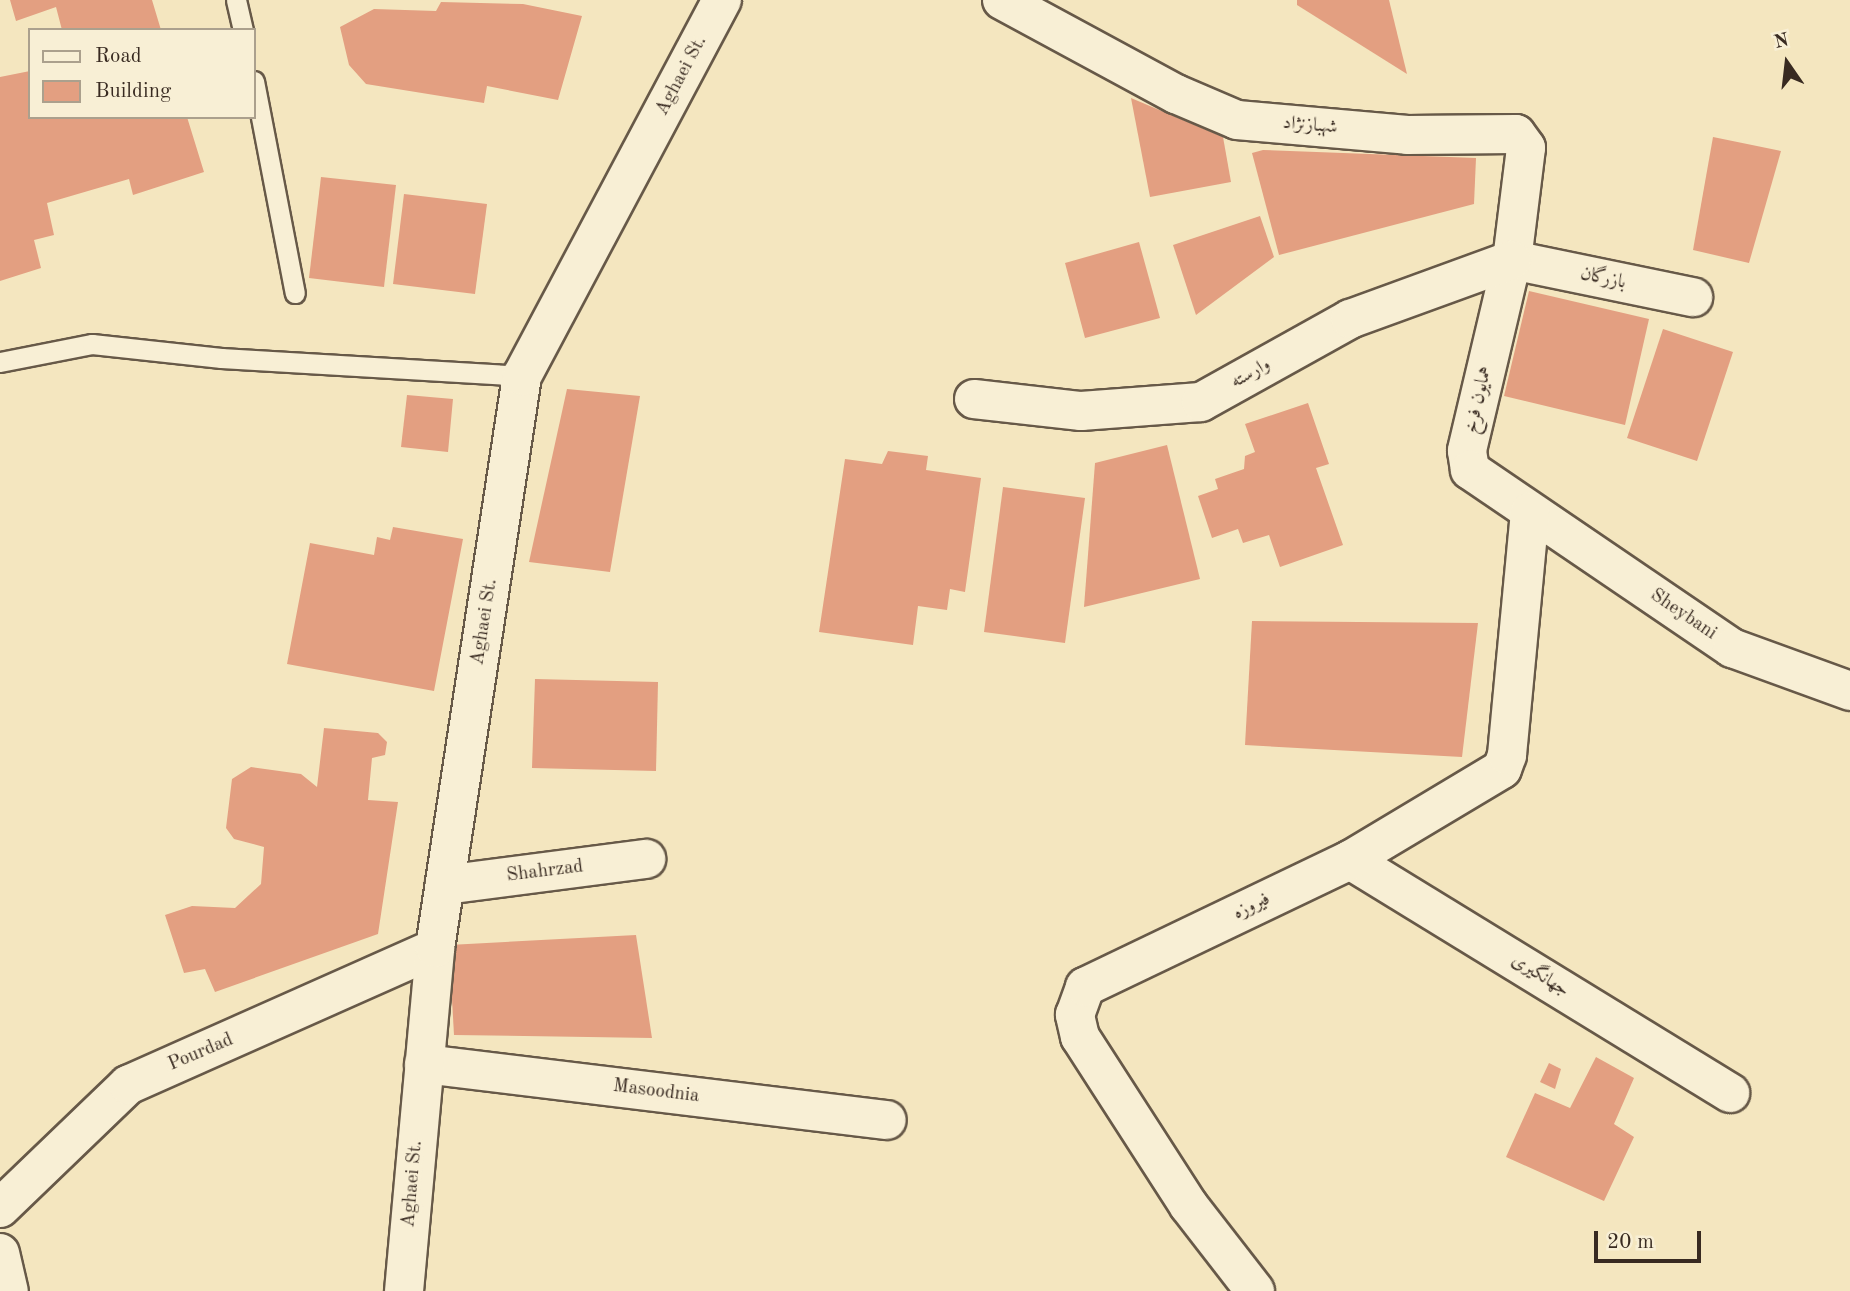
<!DOCTYPE html>
<html>
<head>
<meta charset="utf-8">
<style>
	body { margin:0 }
	#map { position:relative; width:1850px; height:1291px; overflow:hidden; background:#f4e6bf; font-family:"Old Standard TT",Amiri,serif }
	div>[style] { position:absolute }
	[style*='--x'] { left:calc(var(--x)*1px); top:calc(var(--y)*1px); width:calc(var(--w)*1px); rotate:calc(var(--a)*1deg) }
	.building>* { inset:0; background:#e39f81 }
	.roads { filter:drop-shadow(2px 0 #675948) drop-shadow(-2px 0 #675948) drop-shadow(0 2px #675948) drop-shadow(0 -2px #675948) }
	.lane>* { height:19px; margin:-9.5px; padding:0 9.5px; transform-origin:9.5px; border-radius:9.5px; background:#f8efd5 }
	.street>* { height:38px; margin:-19px; padding:0 19px; transform-origin:19px; border-radius:19px; background:#f8efd5 }
	span { translate:-50% -50%; white-space:nowrap; text-align:center; line-height:1.15; -webkit-text-stroke:7px #f8efd5; paint-order:stroke }
	.street-label { font-size:19px; color:#382a21 }
	.legend { position:absolute; left:28px; top:28px; width:228px; height:91px; box-sizing:border-box; background:#f8efd5; border:2px solid #aba08d; margin:0; padding:9px 12px; list-style:none; font-size:21px; color:#382a21 }
	.legend li { display:flex; align-items:center; gap:14px; height:35px }
	.legend b { width:35px; border:2px solid #aba08d }
	.north { position:absolute; left:1752px; top:28px; width:70px; height:70px; -webkit-text-stroke:5px #f8efd5; paint-order:stroke; rotate:346deg; font-size:19px; font-weight:700; line-height:28px; text-align:center; color:#382a21 }
	.north::after { content:''; display:block; margin:auto; width:24px; height:32px; background:#382a21; clip-path:polygon(50% 0,100% 100%,50% 72%,0 100%) }
	.scale { position:absolute; left:1594px; top:1231px; width:107px; height:32px; box-sizing:border-box; border:4px solid #382a21; border-top:0; padding-left:9px; font-size:21px; line-height:24px; white-space:nowrap; color:#382a21; -webkit-text-stroke:5px #f8efd5; paint-order:stroke }
</style>
</head>
<body>
<div id="map">
	<div class="building">
		<i style="clip-path:polygon(10px 0,152px 0,161px 30px,62px 30px,56px 7px,16px 21px)"></i>
		<i style="clip-path:polygon(1297px 0,1389px 0,1407px 74px,1297px 5px)"></i>
		<i style="clip-path:polygon(441px 2px,523px 4px,582px 16px,558px 100px,487px 86px,484px 103px,366px 84px,349px 65px,340px 27px,374px 9px,436px 11px)"></i>
		<i style="clip-path:polygon(30px 71px,30px 117px,187px 117px,204px 172px,133px 195px,129px 179px,47px 203px,54px 235px,34px 240px,41px 268px,0 281px,0 77px)"></i>
		<i style="clip-path:polygon(1131px 98px,1223px 137px,1231px 182px,1150px 197px)"></i>
		<i style="clip-path:polygon(1713px 137px,1781px 151px,1749px 263px,1693px 250px)"></i>
		<i style="clip-path:polygon(1263px 150px,1476px 158px,1474px 204px,1279px 255px,1252px 153px)"></i>
		<i style="clip-path:polygon(321px 177px,396px 185px,384px 287px,309px 278px)"></i>
		<i style="clip-path:polygon(404px 194px,487px 204px,475px 294px,393px 284px)"></i>
		<i style="clip-path:polygon(1260px 216px,1274px 257px,1196px 315px,1173px 245px)"></i>
		<i style="clip-path:polygon(1139px 242px,1160px 318px,1085px 338px,1065px 263px)"></i>
		<i style="clip-path:polygon(1529px 291px,1649px 319px,1625px 425px,1504px 396px)"></i>
		<i style="clip-path:polygon(1663px 329px,1733px 352px,1697px 461px,1627px 438px)"></i>
		<i style="clip-path:polygon(567px 389px,640px 396px,610px 572px,529px 562px)"></i>
		<i style="clip-path:polygon(407px 395px,453px 399px,448px 452px,401px 447px)"></i>
		<i style="clip-path:polygon(1308px 403px,1329px 464px,1316px 468px,1343px 545px,1280px 567px,1269px 535px,1243px 543px,1238px 529px,1212px 538px,1198px 496px,1218px 489px,1215px 479px,1244px 469px,1245px 456px,1255px 452px,1245px 424px)"></i>
		<i style="clip-path:polygon(1167px 445px,1200px 579px,1084px 607px,1095px 463px)"></i>
		<i style="clip-path:polygon(888px 451px,928px 456px,926px 470px,981px 478px,965px 592px,950px 589px,947px 610px,918px 606px,913px 645px,819px 632px,845px 459px,882px 464px)"></i>
		<i style="clip-path:polygon(1003px 487px,1085px 498px,1065px 643px,984px 632px)"></i>
		<i style="clip-path:polygon(393px 527px,463px 539px,434px 691px,287px 664px,310px 543px,374px 555px,377px 537px,390px 540px)"></i>
		<i style="clip-path:polygon(1252px 621px,1478px 623px,1462px 757px,1245px 745px)"></i>
		<i style="clip-path:polygon(535px 679px,658px 682px,656px 771px,532px 768px)"></i>
		<i style="clip-path:polygon(324px 728px,378px 733px,387px 742px,385px 755px,372px 758px,368px 800px,398px 802px,378px 934px,215px 992px,205px 969px,184px 973px,165px 915px,192px 906px,235px 908px,261px 884px,264px 847px,234px 839px,226px 828px,232px 779px,251px 767px,301px 774px,317px 787px)"></i>
		<i style="clip-path:polygon(636px 935px,652px 1038px,454px 1035px,449px 945px)"></i>
		<i style="clip-path:polygon(1596px 1057px,1634px 1078px,1614px 1124px,1634px 1137px,1604px 1201px,1506px 1157px,1535px 1093px,1570px 1108px)"></i>
		<i style="clip-path:polygon(1549px 1063px,1561px 1069px,1555px 1089px,1540px 1082px)"></i>
	</div>
	<div class="roads">
		<div class="lane">
			<i style="--x:236;--y:0;--w:31;--a:77"></i>
			<i style="--x:254;--y:81;--w:216;--a:79.1"></i>
			<i style="--x:0;--y:362;--w:94;--a:-11.1"></i>
			<i style="--x:92;--y:344;--w:130;--a:6.2"></i>
			<i style="--x:221;--y:358;--w:302;--a:3.4"></i>
		</div>
		<div class="street">
			<i style="--x:1002;--y:0;--w:198;--a:28.4"></i>
			<i style="--x:1176;--y:94;--w:66;--a:23.1"></i>
			<i style="--x:1237;--y:120;--w:171;--a:5"></i>
			<i style="--x:1407;--y:135;--w:109;--a:-0.5"></i>
			<i style="--x:1516;--y:134;--w:17;--a:54"></i>
			<i style="--x:1526;--y:148;--w:113;--a:97.1"></i>
			<i style="--x:1512;--y:260;--w:196;--a:103.3"></i>
			<i style="--x:1467;--y:451;--w:19;--a:81"></i>
			<i style="--x:1470;--y:470;--w:317;--a:34.2"></i>
			<i style="--x:1732;--y:648;--w:126;--a:20"></i>
			<i style="--x:1512;--y:260;--w:185;--a:11.6"></i>
			<i style="--x:974;--y:399;--w:108;--a:6.4"></i>
			<i style="--x:1081;--y:411;--w:120;--a:-4.3"></i>
			<i style="--x:1201;--y:402;--w:171;--a:-29.1"></i>
			<i style="--x:1350;--y:319;--w:172;--a:-20"></i>
			<i style="--x:1350;--y:860;--w:446;--a:31.5"></i>
			<i style="--x:445;--y:885;--w:203;--a:-7.4"></i>
			<i style="--x:424;--y:1064;--w:466;--a:6.9"></i>
			<i style="--x:0;--y:1208;--w:178;--a:-43.9"></i>
			<i style="--x:128;--y:1085;--w:336;--a:-24"></i>
			<i style="--x:0;--y:1253;--w:39;--a:77"></i>
			<i style="--x:404;--y:1291;--w:344;--a:-84.8"></i>
			<i style="--x:435;--y:948;--w:579;--a:-81.35"></i>
			<i style="--x:522;--y:376;--w:426;--a:-62"></i>
			<i style="--x:1255;--y:1291;--w:108;--a:-127.8"></i>
			<i style="--x:1189;--y:1206;--w:201;--a:-122.8"></i>
			<i style="--x:1080;--y:1037;--w:23;--a:-103"></i>
			<i style="--x:1075;--y:1015;--w:30;--a:-70"></i>
			<i style="--x:1085;--y:987;--w:294;--a:-25.6"></i>
			<i style="--x:1350;--y:860;--w:177;--a:-30.9"></i>
			<i style="--x:1502;--y:769;--w:15;--a:-70"></i>
			<i style="--x:1507;--y:755;--w:244;--a:-84.6"></i>
		</div>
	</div>
	<div class="street-label">
		<span style="left:682px;top:76px;rotate:-62deg">Aghaei St.</span>
		<span style="left:1310px;top:126px;rotate:5deg">شهبازنژاد</span>
		<span style="left:1603px;top:279px;rotate:12deg">بازرگان</span>
		<span style="left:1251px;top:374px;rotate:-29deg">وارسته</span>
		<span style="left:1479px;top:400px;rotate:-77deg">همایون فرخ</span>
		<span style="left:1683px;top:615px;rotate:34deg">Sheybani</span>
		<span style="left:485px;top:622px;rotate:-81deg">Aghaei St.</span>
		<span style="left:545px;top:872px;rotate:-7deg">Shahrzad</span>
		<span style="left:1252px;top:907px;rotate:-26deg">فیروزه</span>
		<span style="left:1540px;top:976px;rotate:32deg">جهانگیری</span>
		<span style="left:201px;top:1053px;rotate:-23deg">Pourdad</span>
		<span style="left:656px;top:1092px;rotate:7deg">Masoodnia</span>
		<span style="left:413px;top:1184px;rotate:-85deg">Aghaei St.</span>
	</div>
	<ul class="legend">
	<li><b style="height:9px;background:#f8efd5"></b>Road</li>
	<li><b style="height:19px;background:#e39f81"></b>Building</li>
	</ul>
	<div class="north">N</div>
	<div class="scale">20 m</div>
</div>
</body>
</html>
